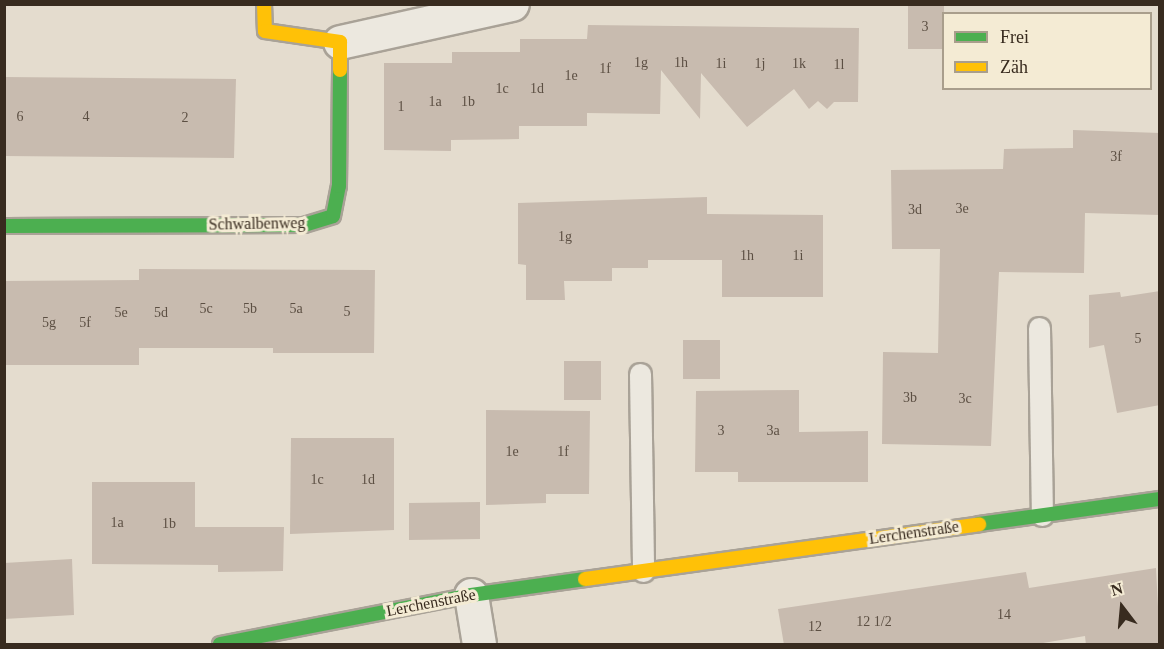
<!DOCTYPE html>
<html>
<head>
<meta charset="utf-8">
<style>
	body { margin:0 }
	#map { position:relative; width:1164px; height:649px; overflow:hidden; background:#e4dcce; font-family:"Times New Roman",serif }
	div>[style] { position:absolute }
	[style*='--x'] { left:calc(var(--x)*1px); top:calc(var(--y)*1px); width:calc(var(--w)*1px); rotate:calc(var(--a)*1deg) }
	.building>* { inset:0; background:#c8bbaf }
	.roads { filter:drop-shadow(2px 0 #a9a297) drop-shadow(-2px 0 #a9a297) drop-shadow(0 2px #a9a297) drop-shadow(0 -2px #a9a297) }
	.lane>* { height:21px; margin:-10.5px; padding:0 10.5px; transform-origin:10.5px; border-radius:10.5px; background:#ece8df }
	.street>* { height:33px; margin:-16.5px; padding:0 16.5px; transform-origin:16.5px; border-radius:16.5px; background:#ece8df }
	.fast>* { height:14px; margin:-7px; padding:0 7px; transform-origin:7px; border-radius:7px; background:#4caf50 }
	.slow>* { height:14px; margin:-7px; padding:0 7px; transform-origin:7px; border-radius:7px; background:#ffc107 }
	span { translate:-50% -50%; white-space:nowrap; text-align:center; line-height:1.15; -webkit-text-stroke:6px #f4ebd4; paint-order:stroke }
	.number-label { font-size:14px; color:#5c4f43 }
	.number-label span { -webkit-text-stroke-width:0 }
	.street-label { font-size:16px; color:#382b1f }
	.frame { position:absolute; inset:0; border:6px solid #382b1f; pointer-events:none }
	.legend { position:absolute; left:942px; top:12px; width:210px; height:78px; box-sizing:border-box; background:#f4ebd4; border:2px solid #a99e8c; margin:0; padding:8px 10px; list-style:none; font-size:18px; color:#382b1f }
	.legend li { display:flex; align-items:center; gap:12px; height:30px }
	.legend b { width:30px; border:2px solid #a99e8c }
	.north { position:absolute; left:1092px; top:577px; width:60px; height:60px; -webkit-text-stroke:4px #f4ebd4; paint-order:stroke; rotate:344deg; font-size:16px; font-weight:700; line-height:24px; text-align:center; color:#382b1f }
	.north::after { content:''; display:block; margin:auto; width:21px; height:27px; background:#382b1f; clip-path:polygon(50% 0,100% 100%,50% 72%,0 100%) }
</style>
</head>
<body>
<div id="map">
	<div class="building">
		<i style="clip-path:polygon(908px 4px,944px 4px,944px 49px,908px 49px)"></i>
		<i style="clip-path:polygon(588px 25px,859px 28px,858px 102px,834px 102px,827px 109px,818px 101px,809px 109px,794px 89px,747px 127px,701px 73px,700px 119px,661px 70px,660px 114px,587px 113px,587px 126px,519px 126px,519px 139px,451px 140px,451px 151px,384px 150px,384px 63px,452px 63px,452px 52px,520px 52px,520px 39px,587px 39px)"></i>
		<i style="clip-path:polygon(4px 77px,236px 79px,234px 158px,4px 156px)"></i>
		<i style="clip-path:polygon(1073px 130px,1160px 133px,1160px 215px,1085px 213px,1084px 273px,999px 272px,991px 446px,882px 444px,883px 352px,938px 353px,940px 249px,892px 249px,891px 170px,1003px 169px,1004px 149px,1073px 148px)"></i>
		<i style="clip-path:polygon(707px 197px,707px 214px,823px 215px,823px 297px,722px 297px,722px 260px,648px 260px,648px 268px,612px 268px,612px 281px,564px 281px,565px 300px,526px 300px,526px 265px,518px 264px,518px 203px)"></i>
		<i style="clip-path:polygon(139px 269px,375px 270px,374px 353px,273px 353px,273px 348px,139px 348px,139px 365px,4px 365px,4px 281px,139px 280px)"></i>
		<i style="clip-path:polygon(1160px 291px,1160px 405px,1117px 413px,1104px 345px,1089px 348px,1089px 295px,1120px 292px,1121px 297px)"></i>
		<i style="clip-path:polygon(683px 340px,720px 340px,720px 379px,683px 379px)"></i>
		<i style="clip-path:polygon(564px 361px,601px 361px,601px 400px,564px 400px)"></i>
		<i style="clip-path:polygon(799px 390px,799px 432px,868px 431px,868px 482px,738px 482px,738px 472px,695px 472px,696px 391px)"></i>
		<i style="clip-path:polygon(486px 410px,590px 411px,589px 494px,546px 494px,546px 503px,486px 505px)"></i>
		<i style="clip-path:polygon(291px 438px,394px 438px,394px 530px,290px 534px)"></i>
		<i style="clip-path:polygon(92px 482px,195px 482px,195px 527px,284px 527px,283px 571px,218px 572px,218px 565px,92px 564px)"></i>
		<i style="clip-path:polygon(480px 502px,480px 539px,409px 540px,409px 503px)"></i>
		<i style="clip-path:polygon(72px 559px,74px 615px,4px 619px,4px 563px)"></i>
		<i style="clip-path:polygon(1156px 568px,1160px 645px,1086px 645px,1085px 636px,1031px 645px,784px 645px,778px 609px,1026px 572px,1029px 588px)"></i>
	</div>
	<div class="roads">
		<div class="lane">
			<i style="--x:1039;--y:328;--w:187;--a:89.1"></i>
			<i style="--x:640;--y:374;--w:197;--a:89.1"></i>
		</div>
		<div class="street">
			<i style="--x:340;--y:42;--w:176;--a:-12.5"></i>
			<i style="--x:471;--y:595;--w:50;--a:80.7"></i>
		</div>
		<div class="fast">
			<i style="--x:4;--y:226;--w:300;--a:-0.2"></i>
			<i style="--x:304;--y:225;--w:30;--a:-17"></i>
			<i style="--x:333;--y:216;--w:31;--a:-79"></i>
			<i style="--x:339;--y:186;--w:116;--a:-89.5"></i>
			<i style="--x:979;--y:524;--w:183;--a:-7.9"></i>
			<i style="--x:220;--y:644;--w:256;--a:-11"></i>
			<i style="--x:471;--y:595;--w:115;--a:-8"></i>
		</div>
		<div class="slow">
			<i style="--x:264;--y:4;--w:27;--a:88"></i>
			<i style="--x:265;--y:31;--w:76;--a:8.3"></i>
			<i style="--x:340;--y:42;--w:28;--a:90"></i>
			<i style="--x:585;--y:579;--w:398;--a:-7.9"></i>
		</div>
	</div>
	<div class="number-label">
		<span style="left:925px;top:27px">3</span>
		<span style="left:641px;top:63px">1g</span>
		<span style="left:681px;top:63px">1h</span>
		<span style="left:721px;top:64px">1i</span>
		<span style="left:760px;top:64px">1j</span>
		<span style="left:799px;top:64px">1k</span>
		<span style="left:839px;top:65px">1l</span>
		<span style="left:605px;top:69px">1f</span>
		<span style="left:571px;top:76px">1e</span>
		<span style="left:502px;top:89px">1c</span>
		<span style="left:537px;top:89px">1d</span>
		<span style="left:435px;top:102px">1a</span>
		<span style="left:468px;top:102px">1b</span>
		<span style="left:401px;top:107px">1</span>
		<span style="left:20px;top:117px">6</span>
		<span style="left:86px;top:117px">4</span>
		<span style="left:185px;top:118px">2</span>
		<span style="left:1116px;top:157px">3f</span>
		<span style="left:962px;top:209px">3e</span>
		<span style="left:915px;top:210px">3d</span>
		<span style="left:565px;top:237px">1g</span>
		<span style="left:747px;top:256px">1h</span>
		<span style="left:798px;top:256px">1i</span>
		<span style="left:206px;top:309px">5c</span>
		<span style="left:250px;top:309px">5b</span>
		<span style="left:296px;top:309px">5a</span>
		<span style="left:347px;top:312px">5</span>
		<span style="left:121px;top:313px">5e</span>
		<span style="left:161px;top:313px">5d</span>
		<span style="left:49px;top:323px">5g</span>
		<span style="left:85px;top:323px">5f</span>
		<span style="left:1138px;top:339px">5</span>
		<span style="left:910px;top:398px">3b</span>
		<span style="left:965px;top:399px">3c</span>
		<span style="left:721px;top:431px">3</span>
		<span style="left:773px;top:431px">3a</span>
		<span style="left:512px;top:452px">1e</span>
		<span style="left:563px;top:452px">1f</span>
		<span style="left:317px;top:480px">1c</span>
		<span style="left:368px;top:480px">1d</span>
		<span style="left:117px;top:523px">1a</span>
		<span style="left:169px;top:524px">1b</span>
		<span style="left:1004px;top:615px">14</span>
		<span style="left:874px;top:622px">12 1/2</span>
		<span style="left:815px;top:627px">12</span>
	</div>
	<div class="street-label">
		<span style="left:257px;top:224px;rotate:-1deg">Schwalbenweg</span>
		<span style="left:914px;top:533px;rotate:-8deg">Lerchenstraße</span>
		<span style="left:431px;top:603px;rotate:-11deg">Lerchenstraße</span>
	</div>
	<div class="frame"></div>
	<ul class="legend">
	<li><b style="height:8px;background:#4caf50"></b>Frei</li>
	<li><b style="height:8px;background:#ffc107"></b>Zäh</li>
	</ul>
	<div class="north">N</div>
</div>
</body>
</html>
